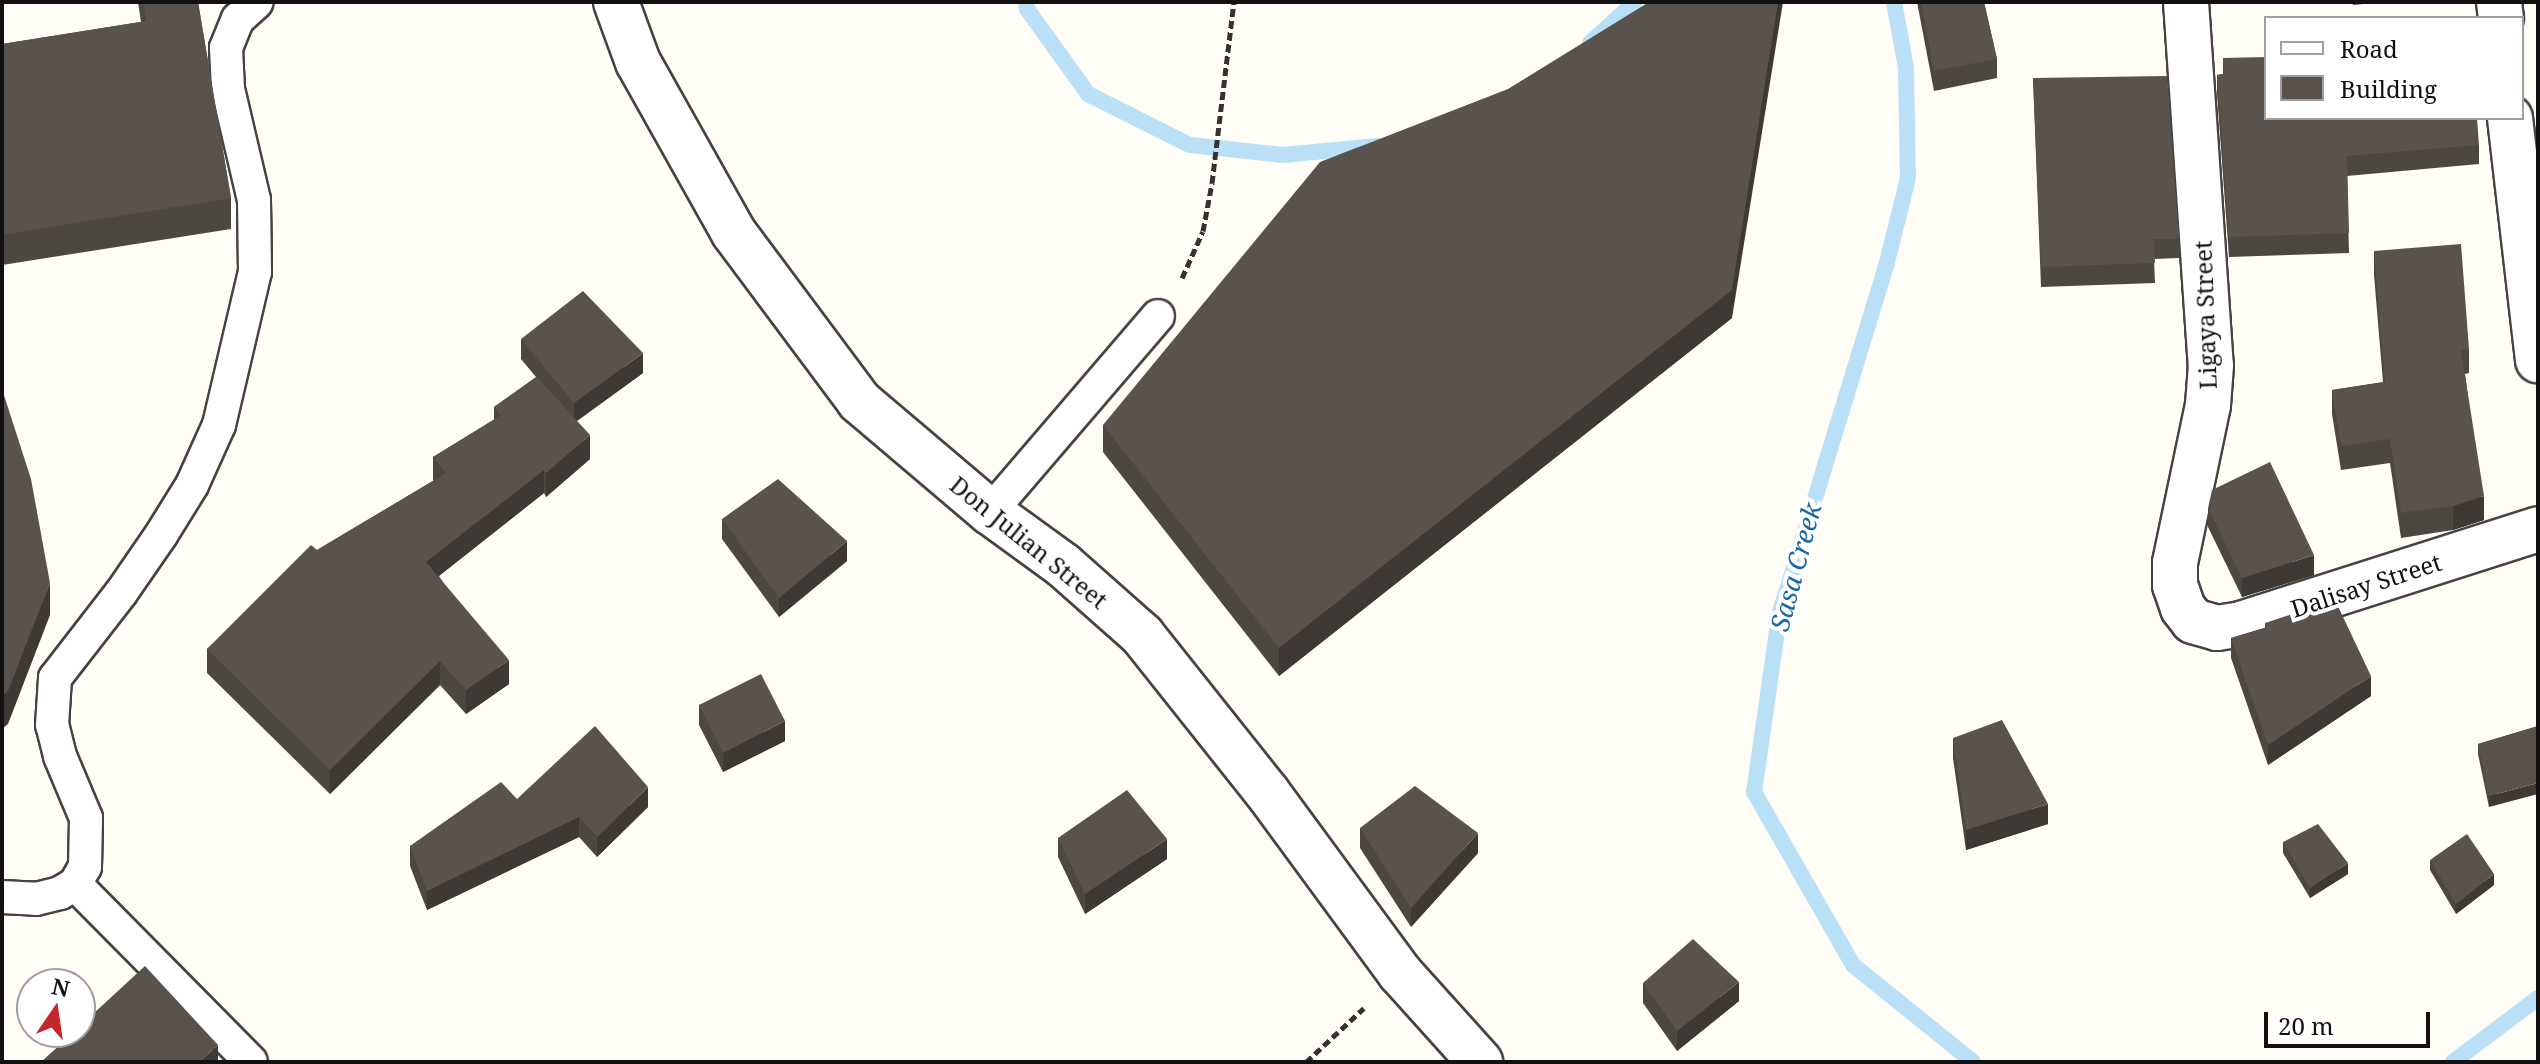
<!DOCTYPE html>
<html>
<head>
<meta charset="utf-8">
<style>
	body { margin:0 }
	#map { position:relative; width:2540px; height:1064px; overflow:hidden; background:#fffdf5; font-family:"Noto Serif",serif }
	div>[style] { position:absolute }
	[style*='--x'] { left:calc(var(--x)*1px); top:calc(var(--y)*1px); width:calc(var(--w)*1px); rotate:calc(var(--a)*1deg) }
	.stream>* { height:16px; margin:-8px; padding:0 8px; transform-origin:8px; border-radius:8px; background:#b9e0f7 }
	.path>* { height:5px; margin-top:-2.5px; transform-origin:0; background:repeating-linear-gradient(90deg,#333 0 8px,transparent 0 12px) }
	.roads { filter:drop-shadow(2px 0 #444) drop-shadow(-2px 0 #444) drop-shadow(0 2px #444) drop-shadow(0 -2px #444) }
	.lane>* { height:32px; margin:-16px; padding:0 16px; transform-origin:16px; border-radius:16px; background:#fff }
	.street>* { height:44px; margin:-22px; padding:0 22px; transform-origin:22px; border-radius:22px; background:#fff }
	.wall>* { inset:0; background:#4d4742 }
	.shaded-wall>* { inset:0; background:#3f3936 }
	.building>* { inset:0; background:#5a524d }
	span { translate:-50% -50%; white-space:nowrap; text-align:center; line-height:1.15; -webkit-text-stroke:8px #fff; paint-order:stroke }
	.street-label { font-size:24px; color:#111 }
	.water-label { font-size:26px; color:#1768a6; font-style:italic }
	.frame { position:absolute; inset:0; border:4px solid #111; pointer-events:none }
	.legend { position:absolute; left:2264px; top:16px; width:260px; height:104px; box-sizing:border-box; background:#fff; border:2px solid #a0a0a0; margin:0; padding:10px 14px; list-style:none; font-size:24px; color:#111 }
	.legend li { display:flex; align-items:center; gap:16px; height:40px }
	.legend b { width:40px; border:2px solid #a0a0a0 }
	.north { position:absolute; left:16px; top:968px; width:80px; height:80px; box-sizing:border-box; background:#fff; border:2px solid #a0a0a0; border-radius:50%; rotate:13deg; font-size:22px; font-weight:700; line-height:32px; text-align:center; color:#111 }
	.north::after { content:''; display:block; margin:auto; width:28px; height:36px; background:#c4262e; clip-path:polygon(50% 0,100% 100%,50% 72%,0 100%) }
	.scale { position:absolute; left:2264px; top:1012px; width:166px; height:36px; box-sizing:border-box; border:4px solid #111; border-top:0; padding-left:10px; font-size:24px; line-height:28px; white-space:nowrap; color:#111; -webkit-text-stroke:6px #fff; paint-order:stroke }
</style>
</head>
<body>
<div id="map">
	<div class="stream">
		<i style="--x:1026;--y:2;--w:7;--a:82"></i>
		<i style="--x:1027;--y:9;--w:105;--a:54.3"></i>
		<i style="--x:1088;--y:94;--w:114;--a:26.6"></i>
		<i style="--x:1190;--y:145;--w:94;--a:6.1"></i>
		<i style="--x:1283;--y:155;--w:95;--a:-5.4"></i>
		<i style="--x:1894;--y:2;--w:67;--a:79.7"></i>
		<i style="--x:1906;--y:68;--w:110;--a:89"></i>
		<i style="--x:1908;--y:178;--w:91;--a:104"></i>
		<i style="--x:1886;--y:266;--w:367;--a:107"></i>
		<i style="--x:1779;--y:617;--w:177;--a:98.1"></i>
		<i style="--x:1754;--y:792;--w:199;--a:60.2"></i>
		<i style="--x:1853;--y:965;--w:154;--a:38.9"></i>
		<i style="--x:1590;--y:43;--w:61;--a:-42.3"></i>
		<i style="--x:2453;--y:1062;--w:106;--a:-37"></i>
	</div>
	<div class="path">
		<i style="--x:1182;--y:278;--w:51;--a:-65.9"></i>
		<i style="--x:1203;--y:231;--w:49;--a:-79.4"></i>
		<i style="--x:1212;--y:183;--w:182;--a:-83.1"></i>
		<i style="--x:1306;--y:1062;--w:79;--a:-43"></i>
	</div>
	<div class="roads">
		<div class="lane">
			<i style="--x:990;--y:512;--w:258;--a:-49.4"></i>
			<i style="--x:75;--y:884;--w:250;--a:45.3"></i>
			<i style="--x:2;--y:897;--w:34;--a:3"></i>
			<i style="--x:36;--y:899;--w:25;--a:-14"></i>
			<i style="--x:60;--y:893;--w:17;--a:-31"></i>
			<i style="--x:75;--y:884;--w:20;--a:-60"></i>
			<i style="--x:85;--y:867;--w:49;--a:-88.8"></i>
			<i style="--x:86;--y:818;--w:67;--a:-112.8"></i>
			<i style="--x:60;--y:756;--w:32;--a:-104"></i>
			<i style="--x:52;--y:725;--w:47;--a:-86.3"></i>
			<i style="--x:55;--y:678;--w:108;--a:-52.2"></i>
			<i style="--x:121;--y:593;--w:70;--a:-55.4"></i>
			<i style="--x:161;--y:535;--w:59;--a:-58.2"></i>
			<i style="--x:192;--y:485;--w:66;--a:-65.8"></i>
			<i style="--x:219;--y:425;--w:157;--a:-76.8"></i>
			<i style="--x:255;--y:272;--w:72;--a:-90.8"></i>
			<i style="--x:254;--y:200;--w:114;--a:-103.2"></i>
			<i style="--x:228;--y:89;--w:41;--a:-92.8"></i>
			<i style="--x:226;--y:48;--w:31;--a:-68"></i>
			<i style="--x:238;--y:19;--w:25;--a:-42"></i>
		</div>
		<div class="street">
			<i style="--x:616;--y:2;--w:64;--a:69.9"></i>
			<i style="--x:638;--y:62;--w:196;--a:60.7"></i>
			<i style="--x:734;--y:233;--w:209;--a:53.3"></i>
			<i style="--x:859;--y:401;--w:172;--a:40.3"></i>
			<i style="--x:990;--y:512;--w:90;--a:36"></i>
			<i style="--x:1063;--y:565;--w:106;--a:41.5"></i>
			<i style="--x:1142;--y:635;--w:201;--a:51.5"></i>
			<i style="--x:1267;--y:792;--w:225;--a:53.7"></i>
			<i style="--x:1400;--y:973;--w:120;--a:48"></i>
			<i style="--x:2186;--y:2;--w:364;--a:86.1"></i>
			<i style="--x:2211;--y:365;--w:40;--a:94.3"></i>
			<i style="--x:2208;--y:405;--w:161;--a:101.8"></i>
			<i style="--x:2175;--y:563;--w:22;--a:90"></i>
			<i style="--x:2175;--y:585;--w:24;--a:71"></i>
			<i style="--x:2183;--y:608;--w:16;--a:52"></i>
			<i style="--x:2193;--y:621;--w:25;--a:16"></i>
			<i style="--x:2217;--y:628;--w:24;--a:-9"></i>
			<i style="--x:2241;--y:624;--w:312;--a:-17.7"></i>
			<i style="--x:2499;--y:2;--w:16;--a:83"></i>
			<i style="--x:2510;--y:118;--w:244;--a:83.4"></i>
		</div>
	</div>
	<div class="wall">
		<i style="clip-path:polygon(138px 2px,198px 2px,231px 198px,231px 229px,2px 265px,2px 44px,141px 22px)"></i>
		<i style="clip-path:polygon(1917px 2px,1984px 2px,1997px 59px,1997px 78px,1934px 91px)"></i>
		<i style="clip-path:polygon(2353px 2px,2383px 2px,2353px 5px)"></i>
		<i style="clip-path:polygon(2223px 58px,2479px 145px,2479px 164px,2347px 176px,2349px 253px,2229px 257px,2217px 94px,2217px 75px,2223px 74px)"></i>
		<i style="clip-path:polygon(2033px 78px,2179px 239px,2179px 258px,2154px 259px,2155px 283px,2041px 287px)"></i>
		<i style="clip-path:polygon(2374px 251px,2469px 349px,2469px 373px,2465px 374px,2484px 520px,2453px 530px,2401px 538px,2390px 463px,2341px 470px,2332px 414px,2332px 390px,2383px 382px,2374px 275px)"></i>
		<i style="clip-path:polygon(1732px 318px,1279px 676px,1103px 452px,1103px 425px)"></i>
		<i style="clip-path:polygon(521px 339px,643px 373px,577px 421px,590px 459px,546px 497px,544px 493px,439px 576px,509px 684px,466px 714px,440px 685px,330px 794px,207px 673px,207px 649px,317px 550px,433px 481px,433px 457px,494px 420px,494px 407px,536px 377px,521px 359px)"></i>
		<i style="clip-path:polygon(2208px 508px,2314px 575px,2242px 597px,2208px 527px)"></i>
		<i style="clip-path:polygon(722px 519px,847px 561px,779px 617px,722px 539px)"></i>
		<i style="clip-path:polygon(2265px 623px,2371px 696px,2268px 765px,2231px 658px,2231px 638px,2265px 628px)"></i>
		<i style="clip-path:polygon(699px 705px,785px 741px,723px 772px,699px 725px)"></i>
		<i style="clip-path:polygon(2538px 726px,2489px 807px,2478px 754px,2478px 744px)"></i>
		<i style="clip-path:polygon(1953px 738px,2048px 824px,1966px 850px,1953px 758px)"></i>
		<i style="clip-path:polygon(517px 799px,648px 807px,597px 857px,579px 837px,427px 910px,410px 866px,410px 846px)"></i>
		<i style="clip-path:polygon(1360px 828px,1478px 853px,1411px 927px,1360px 848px)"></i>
		<i style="clip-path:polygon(1058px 838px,1167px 859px,1085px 914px,1058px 857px)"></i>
		<i style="clip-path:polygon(2283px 842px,2348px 874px,2310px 898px,2283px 853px)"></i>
		<i style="clip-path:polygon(2430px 860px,2494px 885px,2456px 914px,2430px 870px)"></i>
		<i style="clip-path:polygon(1643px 983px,1739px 1001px,1677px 1051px,1643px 1003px)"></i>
	</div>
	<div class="shaded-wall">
		<i style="clip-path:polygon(1778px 2px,1783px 2px,1732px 318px,1279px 676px,1279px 648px)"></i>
		<i style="clip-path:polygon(643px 353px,643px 373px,574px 423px,574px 403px)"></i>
		<i style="clip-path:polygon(590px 435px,590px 459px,546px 497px,546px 473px)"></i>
		<i style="clip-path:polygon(544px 470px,544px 493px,426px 586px,426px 562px)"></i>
		<i style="clip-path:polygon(2484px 496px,2484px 520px,2453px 530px,2453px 506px)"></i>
		<i style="clip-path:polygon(847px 541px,847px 561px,779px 617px,779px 598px)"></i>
		<i style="clip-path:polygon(2314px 555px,2314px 575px,2242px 597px,2242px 578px)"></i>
		<i style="clip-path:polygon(50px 583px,50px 615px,8px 724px,2px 729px,2px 696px)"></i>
		<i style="clip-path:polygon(509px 660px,509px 684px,466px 714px,466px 690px)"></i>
		<i style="clip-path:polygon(440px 661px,440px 685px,330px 794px,330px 770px)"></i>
		<i style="clip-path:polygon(2371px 676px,2371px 696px,2268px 765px,2268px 745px)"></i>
		<i style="clip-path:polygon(785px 721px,785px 741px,723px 772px,723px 753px)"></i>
		<i style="clip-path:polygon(2538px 783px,2538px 794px,2489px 807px,2489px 796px)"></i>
		<i style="clip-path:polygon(648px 787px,648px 807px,597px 857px,597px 837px)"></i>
		<i style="clip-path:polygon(2048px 804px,2048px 824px,1966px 850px,1966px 830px)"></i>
		<i style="clip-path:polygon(579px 817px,579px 837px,427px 910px,427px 891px)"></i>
		<i style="clip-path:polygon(1478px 833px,1478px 853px,1411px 927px,1411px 908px)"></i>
		<i style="clip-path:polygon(1167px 839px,1167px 859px,1085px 914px,1085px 894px)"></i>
		<i style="clip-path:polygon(2348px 863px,2348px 874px,2310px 898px,2310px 888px)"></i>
		<i style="clip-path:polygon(2494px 874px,2494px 885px,2456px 914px,2456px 904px)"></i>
		<i style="clip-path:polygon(1739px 982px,1739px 1001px,1677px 1051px,1677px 1031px)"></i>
		<i style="clip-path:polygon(218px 1045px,218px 1062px,199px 1062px)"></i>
	</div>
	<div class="building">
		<i style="clip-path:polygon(143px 2px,198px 2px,231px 198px,2px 235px,2px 44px,146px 21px)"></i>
		<i style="clip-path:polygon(1649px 2px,1778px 2px,1732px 290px,1279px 648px,1103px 425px,1320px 162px,1508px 89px)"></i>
		<i style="clip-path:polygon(1921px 2px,1984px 2px,1997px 59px,1934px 71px)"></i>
		<i style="clip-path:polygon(2266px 57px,2266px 118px,2477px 118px,2479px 145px,2347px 156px,2349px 233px,2229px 237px,2217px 75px,2224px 74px,2223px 58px)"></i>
		<i style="clip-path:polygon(2167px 76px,2179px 239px,2154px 239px,2155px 263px,2041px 267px,2033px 78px)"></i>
		<i style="clip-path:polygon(2461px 244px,2469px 349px,2461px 350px,2484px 496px,2453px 506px,2401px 513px,2390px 439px,2341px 446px,2332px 390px,2385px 382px,2374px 251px)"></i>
		<i style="clip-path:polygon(583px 291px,643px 353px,574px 403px,521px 339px)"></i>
		<i style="clip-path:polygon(537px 377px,590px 435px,546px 473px,544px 470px,426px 562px,509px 660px,466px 690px,440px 661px,330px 770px,207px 649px,311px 545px,317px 550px,446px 473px,433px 457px,501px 415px,494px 407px)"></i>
		<i style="clip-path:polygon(2px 389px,31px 479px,50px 583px,8px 691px,2px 696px)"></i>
		<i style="clip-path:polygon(2270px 462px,2314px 555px,2242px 578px,2208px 508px,2212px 490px)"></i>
		<i style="clip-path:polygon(778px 479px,847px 541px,779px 598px,722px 519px)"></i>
		<i style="clip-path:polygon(2335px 600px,2371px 676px,2268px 745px,2231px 638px,2267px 627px,2265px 623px)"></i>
		<i style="clip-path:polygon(761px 674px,785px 721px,723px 753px,699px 705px)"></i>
		<i style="clip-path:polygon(2002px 720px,2048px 804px,1966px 830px,1953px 738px)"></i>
		<i style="clip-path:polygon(595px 726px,648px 787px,597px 837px,579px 817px,427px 891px,410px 846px,501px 782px,517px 799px)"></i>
		<i style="clip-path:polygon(2538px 726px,2538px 783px,2489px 796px,2478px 744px)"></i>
		<i style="clip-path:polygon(1415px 786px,1478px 833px,1411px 908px,1360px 828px)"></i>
		<i style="clip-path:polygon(1127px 790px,1167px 839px,1085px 894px,1058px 838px)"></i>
		<i style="clip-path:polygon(2318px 824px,2348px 863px,2310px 888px,2283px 842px)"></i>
		<i style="clip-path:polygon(2467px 834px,2494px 874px,2456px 904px,2430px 860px)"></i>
		<i style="clip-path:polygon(1693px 939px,1739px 982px,1677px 1031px,1643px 983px)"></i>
		<i style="clip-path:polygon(145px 966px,218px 1045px,199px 1062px,41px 1062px,74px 1032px,80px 1032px,80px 1026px)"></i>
	</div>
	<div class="street-label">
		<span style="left:2205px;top:315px;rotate:-92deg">Ligaya Street</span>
		<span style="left:1029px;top:542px;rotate:39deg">Don Julian Street</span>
		<span style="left:2366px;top:585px;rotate:-18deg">Dalisay Street</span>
	</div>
	<div class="water-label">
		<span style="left:1796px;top:567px;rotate:-75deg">Sasa Creek</span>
	</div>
	<div class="frame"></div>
	<ul class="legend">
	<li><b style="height:10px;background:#fff"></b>Road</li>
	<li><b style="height:22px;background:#5a524d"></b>Building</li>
	</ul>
	<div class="north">N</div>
	<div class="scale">20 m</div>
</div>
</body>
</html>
